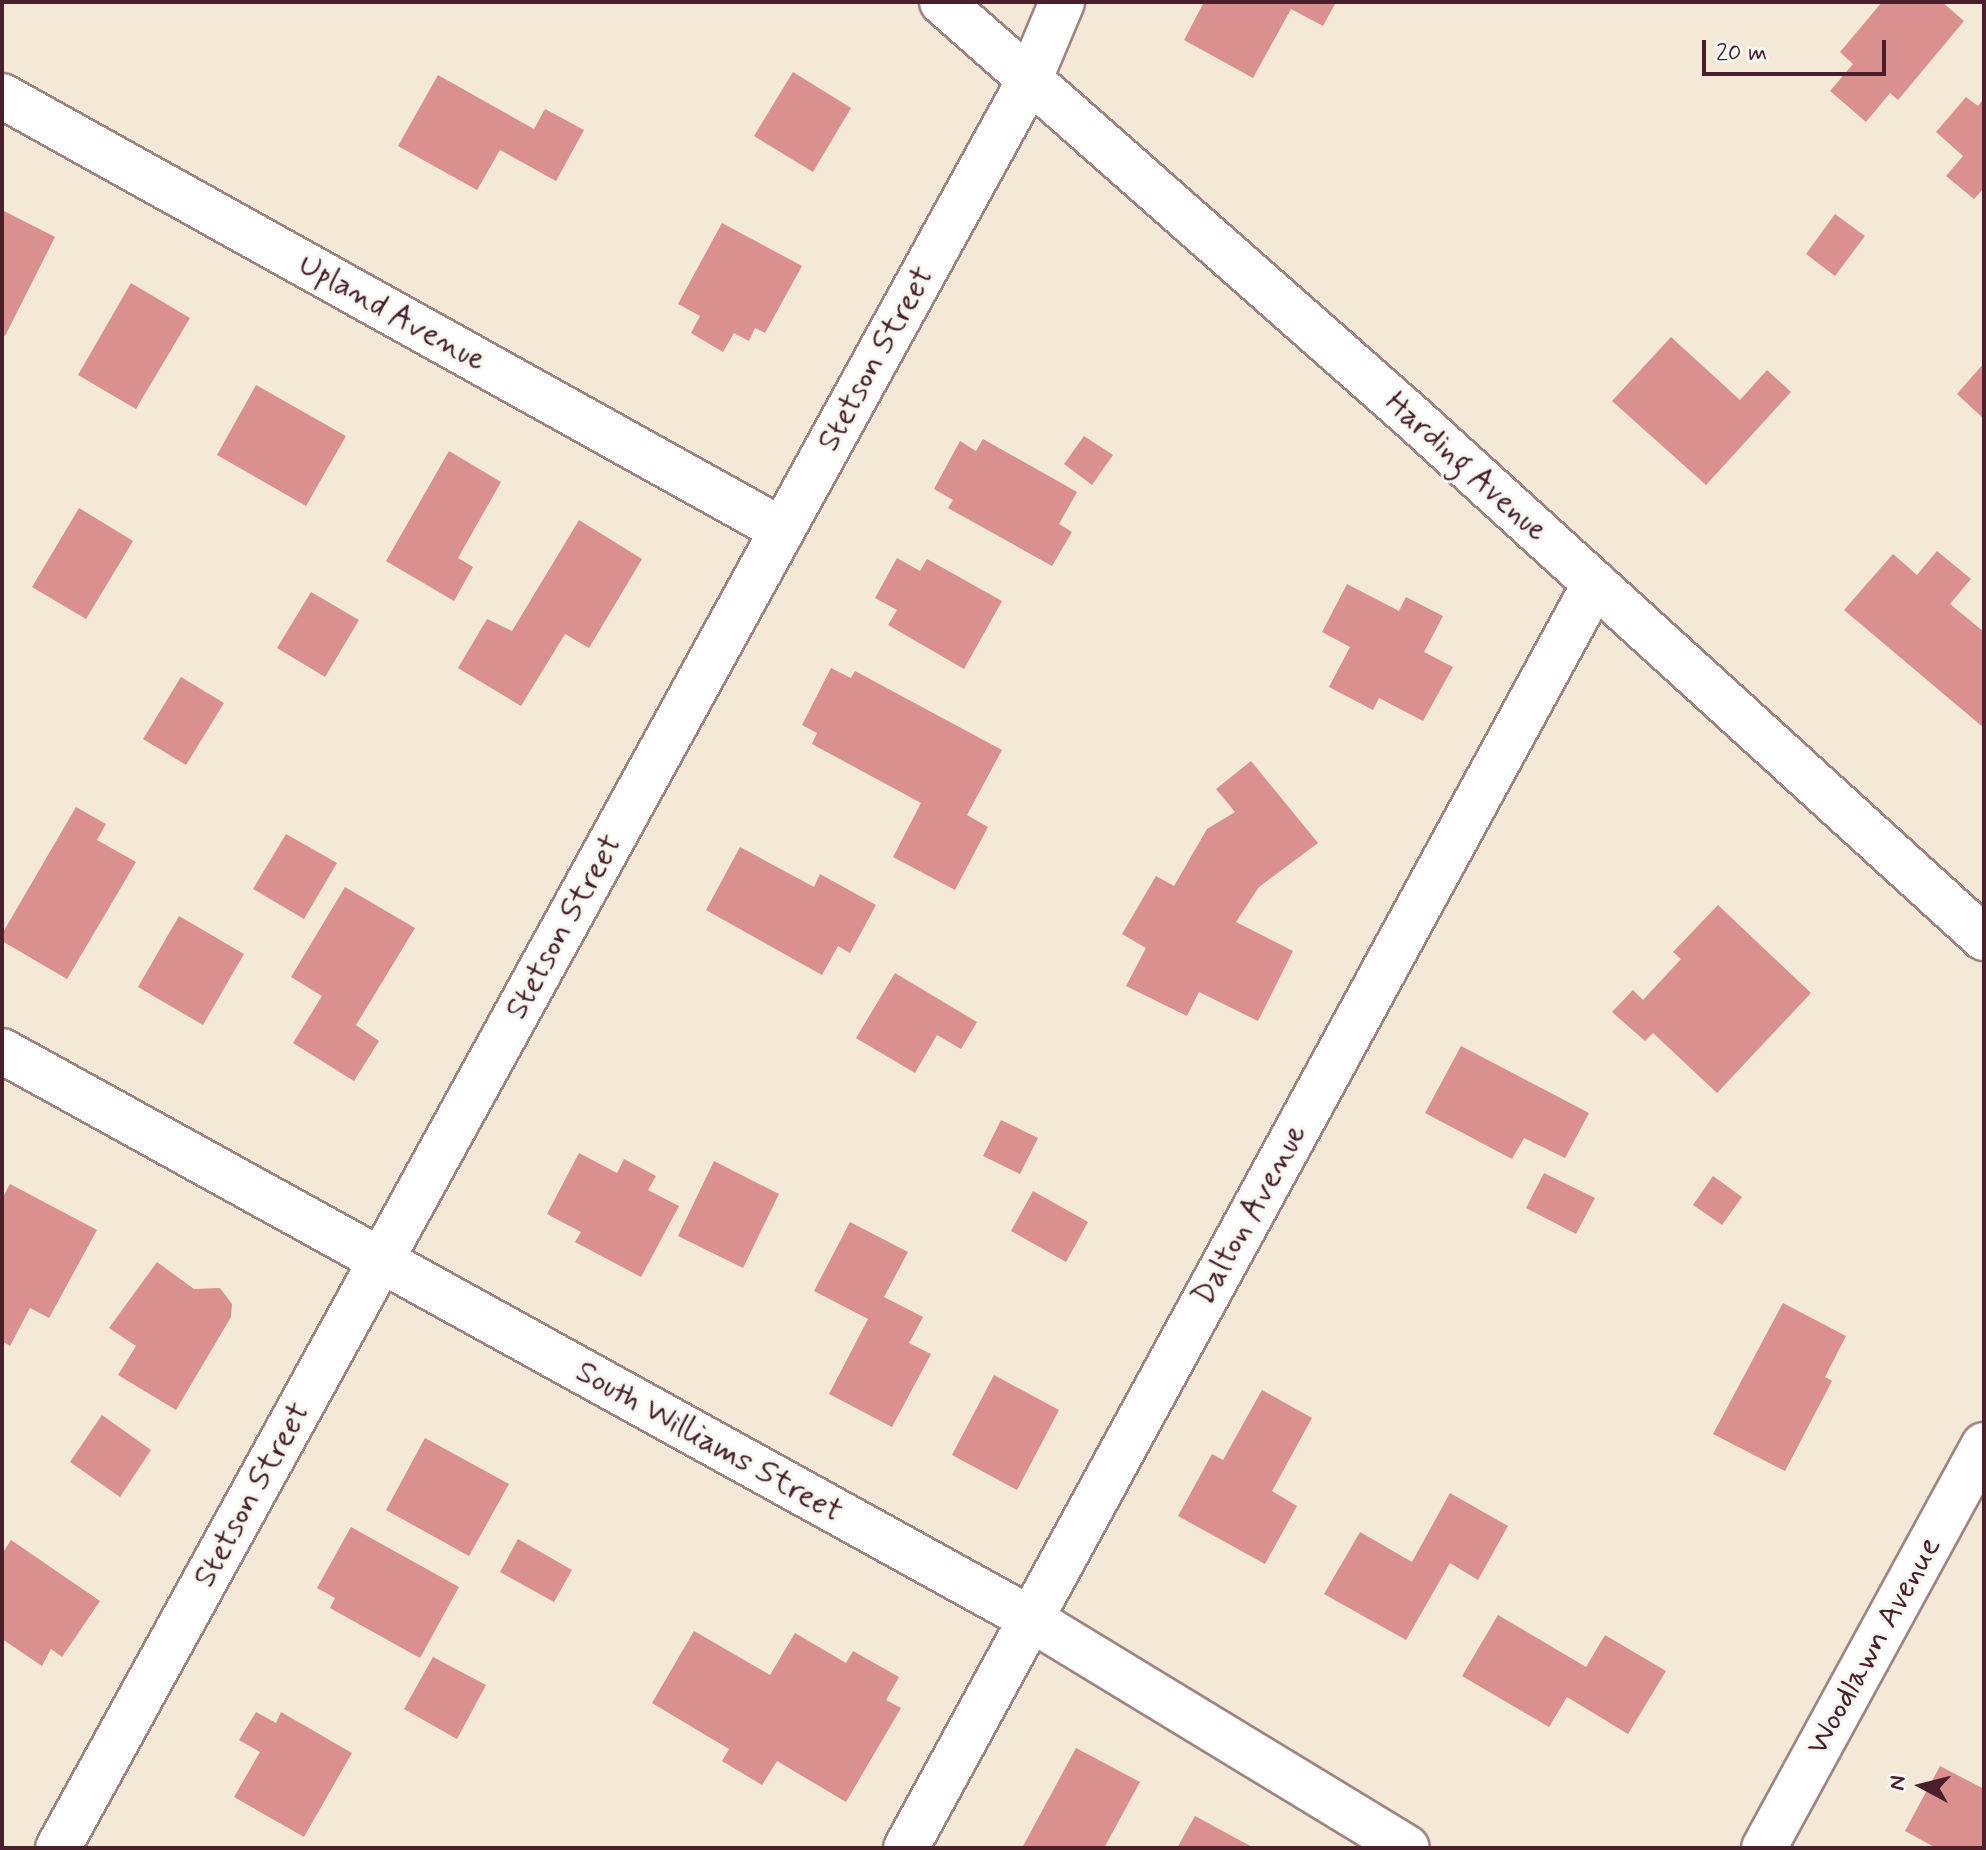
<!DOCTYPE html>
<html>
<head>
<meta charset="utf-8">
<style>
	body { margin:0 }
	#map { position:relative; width:1986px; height:1850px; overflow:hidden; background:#f4e9d7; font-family:Mynerve,sans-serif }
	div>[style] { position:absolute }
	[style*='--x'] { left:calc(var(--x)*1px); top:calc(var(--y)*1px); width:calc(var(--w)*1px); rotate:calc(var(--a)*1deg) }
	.building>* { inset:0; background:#da908e }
	.roads { filter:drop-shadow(2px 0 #9f8481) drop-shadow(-2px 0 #9f8481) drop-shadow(0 2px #9f8481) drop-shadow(0 -2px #9f8481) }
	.minor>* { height:44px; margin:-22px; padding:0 22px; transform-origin:22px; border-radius:22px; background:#fff }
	span { translate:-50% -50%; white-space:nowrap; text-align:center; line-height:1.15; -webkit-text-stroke:6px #f6f6f2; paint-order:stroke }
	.street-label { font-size:32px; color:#4a1f2b }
	.frame { position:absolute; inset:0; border:4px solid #4a1f2b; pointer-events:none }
	.north { position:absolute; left:1882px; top:1746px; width:80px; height:80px; -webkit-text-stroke:6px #f6f6f2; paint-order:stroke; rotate:277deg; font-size:22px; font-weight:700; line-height:32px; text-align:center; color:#4a1f2b }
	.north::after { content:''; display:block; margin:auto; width:28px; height:36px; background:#4a1f2b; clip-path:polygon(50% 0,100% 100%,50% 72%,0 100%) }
	.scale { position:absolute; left:1702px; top:40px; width:184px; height:36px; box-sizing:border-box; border:4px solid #4a1f2b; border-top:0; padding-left:10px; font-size:24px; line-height:28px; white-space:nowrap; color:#4a1f2b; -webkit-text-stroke:6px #f6f6f2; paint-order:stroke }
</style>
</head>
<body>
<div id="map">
	<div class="building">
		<i style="clip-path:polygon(1204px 2px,1336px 2px,1323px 26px,1291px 9px,1253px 78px,1184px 40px)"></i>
		<i style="clip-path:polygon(1882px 2px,1942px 2px,1964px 21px,1898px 100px,1890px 93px,1866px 122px,1830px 91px,1853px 64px,1840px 52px)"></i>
		<i style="clip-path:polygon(793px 72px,851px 108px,813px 172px,754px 136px)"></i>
		<i style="clip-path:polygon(438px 75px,534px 129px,545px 109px,584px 130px,556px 181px,500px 150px,477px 190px,398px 146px)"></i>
		<i style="clip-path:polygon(1966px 97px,1978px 106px,1984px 98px,1984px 188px,1974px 199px,1946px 176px,1963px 156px,1936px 132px)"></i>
		<i style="clip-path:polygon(2px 210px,55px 237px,5px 336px,2px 334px)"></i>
		<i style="clip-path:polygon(1835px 214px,1865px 236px,1835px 276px,1806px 254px)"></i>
		<i style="clip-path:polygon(722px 223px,802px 266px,765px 333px,755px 328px,749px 341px,734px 333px,723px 352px,691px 333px,700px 316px,678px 304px)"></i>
		<i style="clip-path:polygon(131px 283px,190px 318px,136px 409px,78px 375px)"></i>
		<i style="clip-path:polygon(1671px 337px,1740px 400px,1767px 370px,1791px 392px,1706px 485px,1612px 401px)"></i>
		<i style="clip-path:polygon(1984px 363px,1984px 419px,1957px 394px)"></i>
		<i style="clip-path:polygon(256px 385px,346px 436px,306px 506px,217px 455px)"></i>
		<i style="clip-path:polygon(1084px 436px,1113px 455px,1092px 485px,1064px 464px)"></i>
		<i style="clip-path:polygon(983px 439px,1077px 492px,1059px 524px,1072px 532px,1052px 566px,948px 508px,953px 500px,934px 489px,960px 441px,976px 451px)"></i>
		<i style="clip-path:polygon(449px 451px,501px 482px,458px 558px,473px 567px,454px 601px,386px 561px)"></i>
		<i style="clip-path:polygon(79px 508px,133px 541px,86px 619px,32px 587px)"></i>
		<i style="clip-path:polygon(579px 520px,642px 559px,589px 648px,565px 634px,521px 706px,458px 668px,487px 619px,512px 631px)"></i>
		<i style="clip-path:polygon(1937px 551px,1971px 579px,1950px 604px,1984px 632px,1984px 728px,1844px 610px,1893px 554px,1917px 575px)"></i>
		<i style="clip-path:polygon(897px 558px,920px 571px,927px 559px,1002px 601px,964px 669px,888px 625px,897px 610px,875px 598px)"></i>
		<i style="clip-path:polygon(1347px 584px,1399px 611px,1406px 597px,1443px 616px,1424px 652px,1453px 667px,1423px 721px,1379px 698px,1373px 710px,1329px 687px,1350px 647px,1322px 632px)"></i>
		<i style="clip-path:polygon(311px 592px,359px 620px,325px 677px,277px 648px)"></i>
		<i style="clip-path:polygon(831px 668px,851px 678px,855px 671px,1002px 750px,967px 815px,988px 827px,955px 890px,893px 857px,921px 803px,812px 744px,817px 733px,802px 725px)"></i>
		<i style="clip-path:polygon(181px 677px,224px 703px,186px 765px,143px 739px)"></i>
		<i style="clip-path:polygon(1251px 761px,1318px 843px,1259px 887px,1236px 922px,1293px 951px,1258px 1021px,1199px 992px,1187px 1016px,1126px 986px,1146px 948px,1122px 934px,1156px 876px,1174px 886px,1207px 829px,1235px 812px,1216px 789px)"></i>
		<i style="clip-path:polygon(76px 807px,106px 824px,97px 840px,136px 862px,67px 979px,2px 941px,2px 934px)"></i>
		<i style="clip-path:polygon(286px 834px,337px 863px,304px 919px,253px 889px)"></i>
		<i style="clip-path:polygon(740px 847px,814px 887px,820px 874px,876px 905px,850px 953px,838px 946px,822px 975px,706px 910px)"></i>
		<i style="clip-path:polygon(345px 887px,415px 928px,356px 1025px,379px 1041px,354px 1081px,293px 1043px,322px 996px,291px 977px)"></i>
		<i style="clip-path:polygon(1718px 905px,1811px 993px,1717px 1093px,1653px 1033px,1645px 1041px,1612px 1012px,1633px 990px,1643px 1000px,1681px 959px,1673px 952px)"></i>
		<i style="clip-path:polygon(179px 916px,244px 954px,203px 1025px,138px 987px)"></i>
		<i style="clip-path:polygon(895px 973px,977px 1022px,961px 1049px,937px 1035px,915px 1073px,856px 1038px)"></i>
		<i style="clip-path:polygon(1461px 1046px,1589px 1113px,1565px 1158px,1524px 1138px,1512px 1159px,1425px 1113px)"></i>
		<i style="clip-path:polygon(1001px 1120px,1038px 1138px,1020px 1174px,983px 1156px)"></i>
		<i style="clip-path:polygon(579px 1153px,617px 1173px,624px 1159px,656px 1176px,648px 1190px,679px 1206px,641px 1277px,575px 1242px,581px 1232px,547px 1214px)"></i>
		<i style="clip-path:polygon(714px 1161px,779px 1194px,743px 1268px,678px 1236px)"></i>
		<i style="clip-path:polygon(1544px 1173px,1595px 1198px,1576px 1234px,1526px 1208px)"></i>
		<i style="clip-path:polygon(1713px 1176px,1742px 1197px,1722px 1225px,1693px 1205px)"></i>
		<i style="clip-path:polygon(10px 1184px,97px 1230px,49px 1318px,30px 1308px,10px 1346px,2px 1341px,2px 1199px)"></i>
		<i style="clip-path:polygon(1033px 1191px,1088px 1222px,1066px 1262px,1011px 1231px)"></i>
		<i style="clip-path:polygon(850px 1222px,908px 1252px,884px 1297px,923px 1317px,909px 1343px,931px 1354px,892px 1427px,829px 1394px,868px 1319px,814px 1291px)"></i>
		<i style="clip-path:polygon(157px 1262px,194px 1289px,220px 1288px,232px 1304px,231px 1317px,176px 1410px,118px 1375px,136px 1346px,109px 1328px)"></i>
		<i style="clip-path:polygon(1783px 1303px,1846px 1336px,1825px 1377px,1832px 1381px,1785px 1471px,1713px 1434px)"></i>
		<i style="clip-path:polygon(994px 1375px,1059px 1410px,1017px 1490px,952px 1455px)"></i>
		<i style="clip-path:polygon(1262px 1390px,1312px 1418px,1272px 1491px,1297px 1506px,1265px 1564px,1178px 1516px,1212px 1454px,1223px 1460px)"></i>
		<i style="clip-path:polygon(102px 1415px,151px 1450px,120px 1497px,70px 1462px)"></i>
		<i style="clip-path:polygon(425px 1438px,509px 1484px,469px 1556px,386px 1510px)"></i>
		<i style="clip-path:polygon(1450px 1493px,1508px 1526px,1478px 1580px,1450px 1563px,1406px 1640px,1324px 1594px,1360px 1532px,1412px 1562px)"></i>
		<i style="clip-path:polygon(351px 1527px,459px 1587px,420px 1658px,330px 1608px,335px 1598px,317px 1588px)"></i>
		<i style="clip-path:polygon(518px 1539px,572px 1570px,554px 1602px,500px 1572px)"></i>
		<i style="clip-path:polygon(11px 1540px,100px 1601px,62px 1657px,51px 1649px,42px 1666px,2px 1639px,2px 1554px)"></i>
		<i style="clip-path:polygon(1498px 1615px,1586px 1667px,1605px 1635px,1666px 1671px,1628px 1734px,1567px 1697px,1549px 1727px,1462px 1676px)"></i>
		<i style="clip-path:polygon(694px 1631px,770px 1675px,795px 1633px,846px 1663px,853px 1651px,899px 1677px,886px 1700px,901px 1708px,846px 1802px,777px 1761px,762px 1785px,722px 1761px,729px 1749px,652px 1703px)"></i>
		<i style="clip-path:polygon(433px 1657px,486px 1685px,457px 1739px,404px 1709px)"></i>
		<i style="clip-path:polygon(256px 1712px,276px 1723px,281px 1712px,352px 1753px,304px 1837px,234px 1797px,260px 1752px,239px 1740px)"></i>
		<i style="clip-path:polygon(1076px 1748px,1140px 1782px,1104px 1848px,1022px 1848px)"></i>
		<i style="clip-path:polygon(1940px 1766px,1984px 1789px,1984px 1848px,1936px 1848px,1905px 1831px)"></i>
		<i style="clip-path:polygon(1195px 1816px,1254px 1848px,1177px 1848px)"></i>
	</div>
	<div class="roads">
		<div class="minor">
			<i style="--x:942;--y:2;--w:627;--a:41.44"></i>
			<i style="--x:1412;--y:417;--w:774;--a:42.33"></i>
			<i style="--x:2;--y:96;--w:893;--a:29.09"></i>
			<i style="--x:2;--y:1051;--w:1173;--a:28.9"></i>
			<i style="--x:1029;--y:1618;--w:442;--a:31.3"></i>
			<i style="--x:58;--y:1848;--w:2014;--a:-61.21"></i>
			<i style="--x:1028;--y:83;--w:88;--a:-67.2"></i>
			<i style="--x:906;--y:1848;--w:1440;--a:-61.42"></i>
			<i style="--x:1764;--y:1848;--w:459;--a:-61.4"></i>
		</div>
	</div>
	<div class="street-label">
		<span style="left:392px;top:313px;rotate:29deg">Upland Avenue</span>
		<span style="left:876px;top:359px;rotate:-61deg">Stetson Street</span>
		<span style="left:1466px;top:467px;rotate:42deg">Harding Avenue</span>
		<span style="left:564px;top:927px;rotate:-61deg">Stetson Street</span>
		<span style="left:1250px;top:1215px;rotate:-61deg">Dalton Avenue</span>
		<span style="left:709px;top:1442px;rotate:29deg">South Williams Street</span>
		<span style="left:252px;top:1495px;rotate:-61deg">Stetson Street</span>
		<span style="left:1874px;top:1646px;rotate:-61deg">Woodlawn Avenue</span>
	</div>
	<div class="frame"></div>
	<div class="north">N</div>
	<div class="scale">20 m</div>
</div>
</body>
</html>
